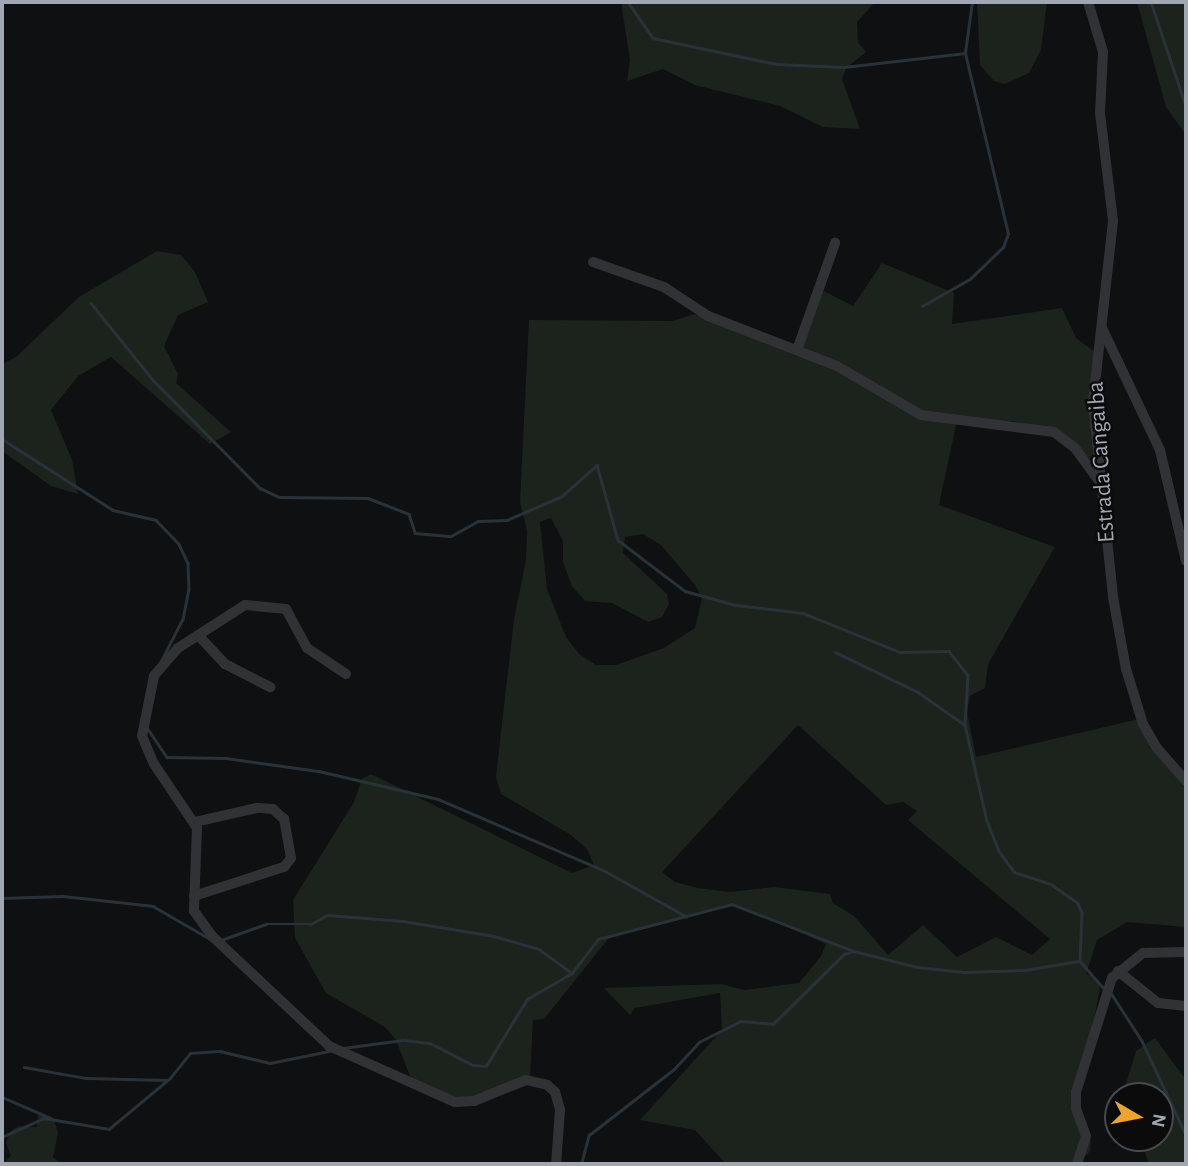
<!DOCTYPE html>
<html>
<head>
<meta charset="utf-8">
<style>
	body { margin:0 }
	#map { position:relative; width:1188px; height:1166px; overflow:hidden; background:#0f1011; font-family:"Alegreya Sans",sans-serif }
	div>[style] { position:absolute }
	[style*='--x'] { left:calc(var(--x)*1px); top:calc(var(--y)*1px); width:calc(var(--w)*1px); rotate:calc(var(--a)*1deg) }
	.green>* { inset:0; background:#1c231d }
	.stream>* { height:2.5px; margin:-1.25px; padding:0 1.25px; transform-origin:1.25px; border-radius:1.25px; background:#293239 }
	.minor>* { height:10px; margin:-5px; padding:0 5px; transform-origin:5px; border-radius:5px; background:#313236 }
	span { translate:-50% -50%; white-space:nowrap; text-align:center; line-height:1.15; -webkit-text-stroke:5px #0b0b0c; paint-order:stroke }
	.street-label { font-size:24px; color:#a1a7b2 }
	.frame { position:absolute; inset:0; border:4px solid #a1a7b2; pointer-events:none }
	.north { position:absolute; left:1104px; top:1082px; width:70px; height:70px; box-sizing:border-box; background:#0b0b0c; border:2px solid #47494e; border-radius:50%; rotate:100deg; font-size:19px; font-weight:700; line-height:28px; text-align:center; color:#a1a7b2 }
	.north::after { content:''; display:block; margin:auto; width:24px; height:32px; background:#efa429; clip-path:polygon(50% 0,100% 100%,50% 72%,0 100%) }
</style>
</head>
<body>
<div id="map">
	<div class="green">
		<i style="clip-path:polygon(621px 2px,875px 2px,857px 22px,858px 42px,866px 52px,846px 68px,842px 79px,860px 129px,823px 127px,780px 106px,695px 85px,663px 69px,627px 81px,630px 60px)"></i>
		<i style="clip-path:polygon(977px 2px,1047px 2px,1041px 50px,1029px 73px,1005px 84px,994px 81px,980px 65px)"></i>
		<i style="clip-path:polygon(1137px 2px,1186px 2px,1186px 135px,1166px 107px)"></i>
		<i style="clip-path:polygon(157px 251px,181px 255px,195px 272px,208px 302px,178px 315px,164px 346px,178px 374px,176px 383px,231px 432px,210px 444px,111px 357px,78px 376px,51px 410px,72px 460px,78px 494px,51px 486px,2px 451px,2px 364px,16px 357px,79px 297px)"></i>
		<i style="clip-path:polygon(evenodd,882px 263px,954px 293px,952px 324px,1062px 308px,1076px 338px,1096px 353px,1099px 465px,1057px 436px,1014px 421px,957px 420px,939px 505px,1055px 547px,988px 664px,985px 688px,970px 696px,967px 712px,976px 757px,1139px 719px,1186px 785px,1186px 927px,1127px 922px,1097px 940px,1086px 974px,1098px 979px,1100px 987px,1076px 1120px,1091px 1140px,1090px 1151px,1078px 1164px,726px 1164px,695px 1130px,640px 1120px,722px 1030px,720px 993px,635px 1008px,630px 1015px,604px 988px,721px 984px,744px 990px,799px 983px,821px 956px,826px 944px,738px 905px,612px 934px,544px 1019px,533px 1020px,530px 1077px,465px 1100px,430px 1091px,410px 1076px,396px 1040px,385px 1027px,326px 993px,295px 938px,293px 900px,354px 802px,362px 779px,371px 774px,572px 873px,594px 865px,587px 849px,571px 835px,501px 794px,496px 777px,514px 619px,526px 560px,527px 531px,520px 502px,529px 320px,673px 321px,694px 314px,799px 355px,822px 290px,853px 306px,882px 263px,551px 518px,563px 541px,563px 562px,572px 586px,585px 601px,612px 603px,648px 622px,662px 617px,669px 604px,667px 594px,623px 553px,625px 537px,643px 534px,661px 545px,695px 585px,702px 598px,695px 628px,664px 648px,616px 665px,596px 665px,579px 654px,566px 637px,547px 589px,540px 522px,551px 518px,882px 263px,798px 725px,886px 805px,903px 802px,917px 811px,908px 820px,1050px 939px,1032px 955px,996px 937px,957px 957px,923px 925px,888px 955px,854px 916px,833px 903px,830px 894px,774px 887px,730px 892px,698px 888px,675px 882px,662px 872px,798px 725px)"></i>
		<i style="clip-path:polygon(1155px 1038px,1186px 1080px,1186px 1164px,1149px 1164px,1140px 1138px,1160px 1138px,1160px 1096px,1125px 1096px,1121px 1086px,1125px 1087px,1136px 1051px)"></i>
		<i style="clip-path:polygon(38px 1113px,54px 1119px,58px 1133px,53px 1157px,61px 1164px,2px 1164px,11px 1156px,6px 1143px,11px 1131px,19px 1126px,37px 1127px)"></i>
	</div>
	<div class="stream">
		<i style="--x:628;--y:2;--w:44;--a:55.2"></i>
		<i style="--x:653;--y:38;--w:126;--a:11.9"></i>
		<i style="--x:776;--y:64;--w:68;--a:2.5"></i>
		<i style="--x:844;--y:67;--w:122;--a:-6.6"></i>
		<i style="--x:1151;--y:2;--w:110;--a:71.4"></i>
		<i style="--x:91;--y:303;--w:100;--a:51.1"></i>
		<i style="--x:154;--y:381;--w:151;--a:45.3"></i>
		<i style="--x:260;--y:488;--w:21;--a:25"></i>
		<i style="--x:279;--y:497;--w:89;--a:0.6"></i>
		<i style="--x:368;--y:498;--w:44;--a:21.3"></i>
		<i style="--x:409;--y:514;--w:20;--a:72"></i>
		<i style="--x:415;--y:533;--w:36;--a:5"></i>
		<i style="--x:451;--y:536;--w:31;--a:-29"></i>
		<i style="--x:478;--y:521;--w:29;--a:-2"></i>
		<i style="--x:507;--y:520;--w:60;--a:-23.6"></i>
		<i style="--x:562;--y:496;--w:47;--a:-41.5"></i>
		<i style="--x:597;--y:465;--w:78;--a:74.4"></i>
		<i style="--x:618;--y:540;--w:84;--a:37.3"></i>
		<i style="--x:685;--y:591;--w:53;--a:15.4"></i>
		<i style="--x:736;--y:605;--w:67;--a:6.8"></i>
		<i style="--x:803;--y:613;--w:105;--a:21.9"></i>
		<i style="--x:900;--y:652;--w:49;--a:-1.2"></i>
		<i style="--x:949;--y:651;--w:31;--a:52"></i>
		<i style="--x:968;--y:675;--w:50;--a:93.4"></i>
		<i style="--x:965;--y:725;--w:98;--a:77.1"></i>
		<i style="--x:987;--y:821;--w:32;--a:68"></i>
		<i style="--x:999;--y:851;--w:26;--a:54"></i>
		<i style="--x:1014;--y:872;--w:39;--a:18"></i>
		<i style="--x:1051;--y:884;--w:33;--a:35"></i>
		<i style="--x:1078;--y:903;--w:11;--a:68"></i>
		<i style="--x:1082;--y:913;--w:48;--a:92.4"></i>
		<i style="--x:1080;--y:961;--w:38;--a:49"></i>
		<i style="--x:922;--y:306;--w:55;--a:-29.4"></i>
		<i style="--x:970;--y:279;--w:46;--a:-44.1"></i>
		<i style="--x:1003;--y:247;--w:14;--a:-69"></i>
		<i style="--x:1008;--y:234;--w:186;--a:-103.4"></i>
		<i style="--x:965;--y:53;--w:51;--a:-82.2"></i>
		<i style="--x:2;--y:439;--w:132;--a:32.6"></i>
		<i style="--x:113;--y:510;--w:44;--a:13.1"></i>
		<i style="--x:156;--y:520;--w:33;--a:46"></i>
		<i style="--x:179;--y:544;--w:21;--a:65"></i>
		<i style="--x:188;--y:563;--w:26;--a:88"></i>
		<i style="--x:189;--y:589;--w:31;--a:101"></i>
		<i style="--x:183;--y:619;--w:51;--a:117.1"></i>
		<i style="--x:835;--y:652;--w:92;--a:25.7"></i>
		<i style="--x:918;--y:692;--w:57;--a:35.1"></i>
		<i style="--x:148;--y:729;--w:34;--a:56"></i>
		<i style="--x:167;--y:757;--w:59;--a:1"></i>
		<i style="--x:226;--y:758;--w:94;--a:8"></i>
		<i style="--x:319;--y:771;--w:122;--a:13.2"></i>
		<i style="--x:438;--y:799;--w:182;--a:23.3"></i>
		<i style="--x:605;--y:871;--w:93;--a:29.1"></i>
		<i style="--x:2;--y:898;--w:61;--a:-1.9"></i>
		<i style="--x:63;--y:896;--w:91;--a:6.3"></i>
		<i style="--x:153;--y:906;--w:72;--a:30.1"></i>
		<i style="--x:221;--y:940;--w:48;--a:-19.6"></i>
		<i style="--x:266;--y:924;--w:45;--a:0"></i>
		<i style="--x:311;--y:924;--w:18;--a:-29"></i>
		<i style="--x:327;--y:915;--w:76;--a:4.5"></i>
		<i style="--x:403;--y:921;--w:92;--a:9.4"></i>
		<i style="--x:494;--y:936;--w:47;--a:16.1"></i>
		<i style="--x:539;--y:949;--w:41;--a:36"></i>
		<i style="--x:1111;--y:993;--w:57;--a:57.1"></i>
		<i style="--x:1142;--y:1041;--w:104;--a:64.9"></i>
		<i style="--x:343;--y:1048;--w:62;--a:-7.5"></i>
		<i style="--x:404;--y:1040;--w:26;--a:7"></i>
		<i style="--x:430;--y:1043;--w:48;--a:27.1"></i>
		<i style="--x:473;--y:1065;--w:13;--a:4"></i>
		<i style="--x:486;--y:1066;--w:79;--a:-58.5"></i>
		<i style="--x:527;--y:999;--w:52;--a:-30"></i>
		<i style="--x:572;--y:973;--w:43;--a:-52.6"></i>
		<i style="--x:598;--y:939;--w:138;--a:-14.6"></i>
		<i style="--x:732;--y:904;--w:131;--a:21.1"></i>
		<i style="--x:854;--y:951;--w:65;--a:14.3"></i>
		<i style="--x:917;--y:967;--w:47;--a:6.1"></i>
		<i style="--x:964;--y:972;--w:61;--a:-1.9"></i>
		<i style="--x:1025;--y:970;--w:55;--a:-9.5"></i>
		<i style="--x:24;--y:1067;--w:63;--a:10.1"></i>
		<i style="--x:86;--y:1078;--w:81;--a:1.4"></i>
		<i style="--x:2;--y:1097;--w:53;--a:23.2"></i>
		<i style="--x:2;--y:1137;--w:46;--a:-24.3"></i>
		<i style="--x:44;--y:1118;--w:66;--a:9.6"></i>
		<i style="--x:109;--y:1129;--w:80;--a:-39.9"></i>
		<i style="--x:170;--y:1078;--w:32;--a:-51"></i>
		<i style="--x:190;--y:1053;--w:30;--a:-4"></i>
		<i style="--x:220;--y:1051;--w:51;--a:13.5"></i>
		<i style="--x:270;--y:1063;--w:60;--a:-11.5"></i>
		<i style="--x:581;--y:1164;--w:30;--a:-75"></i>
		<i style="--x:589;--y:1135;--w:108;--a:-37.8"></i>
		<i style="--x:674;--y:1069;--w:37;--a:-47"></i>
		<i style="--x:699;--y:1042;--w:47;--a:-26.6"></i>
		<i style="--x:741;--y:1021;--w:32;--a:5"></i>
		<i style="--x:773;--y:1024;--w:100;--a:-44.6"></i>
		<i style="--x:844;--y:954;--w:10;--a:-17"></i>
	</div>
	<div class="minor">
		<i style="--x:1088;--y:2;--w:52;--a:73.3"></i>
		<i style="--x:1103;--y:52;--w:61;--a:92.8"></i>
		<i style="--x:1100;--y:113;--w:109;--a:83.1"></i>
		<i style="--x:1113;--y:221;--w:183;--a:96.3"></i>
		<i style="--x:1093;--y:403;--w:195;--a:84.1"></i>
		<i style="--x:1113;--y:597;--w:73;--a:79.8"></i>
		<i style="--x:1126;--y:669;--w:58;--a:72.8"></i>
		<i style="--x:1143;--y:724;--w:28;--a:60"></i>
		<i style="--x:1157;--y:748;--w:44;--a:48.7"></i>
		<i style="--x:593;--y:262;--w:75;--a:19.4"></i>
		<i style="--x:664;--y:287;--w:53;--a:33.4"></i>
		<i style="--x:708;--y:316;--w:138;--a:21.2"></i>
		<i style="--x:837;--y:366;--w:97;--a:30.3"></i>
		<i style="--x:921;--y:415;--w:134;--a:7.3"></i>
		<i style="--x:1054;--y:432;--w:26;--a:37"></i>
		<i style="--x:1075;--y:448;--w:41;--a:54"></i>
		<i style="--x:1102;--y:328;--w:135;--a:64.6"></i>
		<i style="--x:1160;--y:450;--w:114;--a:76.8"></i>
		<i style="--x:797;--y:350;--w:114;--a:-70.4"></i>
		<i style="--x:198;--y:635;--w:40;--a:47"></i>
		<i style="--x:225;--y:664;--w:51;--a:27.1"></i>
		<i style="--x:346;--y:674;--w:47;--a:-146.3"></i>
		<i style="--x:307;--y:648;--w:44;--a:-118.3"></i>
		<i style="--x:286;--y:609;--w:41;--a:-174.4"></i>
		<i style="--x:245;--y:605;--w:80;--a:147.3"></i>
		<i style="--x:178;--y:648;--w:37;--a:131"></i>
		<i style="--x:154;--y:676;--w:61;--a:101.3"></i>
		<i style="--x:142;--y:736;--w:30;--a:67"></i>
		<i style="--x:154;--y:764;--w:77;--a:56.1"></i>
		<i style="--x:197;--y:828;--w:83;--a:92.1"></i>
		<i style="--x:194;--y:911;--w:31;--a:54"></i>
		<i style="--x:212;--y:936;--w:161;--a:43.2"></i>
		<i style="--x:329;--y:1046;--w:138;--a:24"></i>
		<i style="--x:455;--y:1102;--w:19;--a:-3"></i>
		<i style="--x:474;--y:1101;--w:56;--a:-22"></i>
		<i style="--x:526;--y:1080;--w:22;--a:13"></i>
		<i style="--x:547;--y:1085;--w:11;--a:41"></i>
		<i style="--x:555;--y:1092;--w:19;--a:74"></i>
		<i style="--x:560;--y:1110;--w:54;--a:94.2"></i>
		<i style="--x:194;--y:896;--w:95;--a:-17.9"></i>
		<i style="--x:284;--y:867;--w:11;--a:-52"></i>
		<i style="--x:291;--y:858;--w:40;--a:-100"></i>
		<i style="--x:284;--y:819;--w:15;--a:-138"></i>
		<i style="--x:273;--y:809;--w:16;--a:-176"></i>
		<i style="--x:257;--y:808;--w:64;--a:167.3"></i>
		<i style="--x:1118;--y:971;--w:51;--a:38.7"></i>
		<i style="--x:1158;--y:1003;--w:28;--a:6"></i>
		<i style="--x:1077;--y:1164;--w:29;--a:-72"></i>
		<i style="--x:1086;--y:1136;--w:30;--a:-110"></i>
		<i style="--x:1076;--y:1108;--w:16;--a:-90"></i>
		<i style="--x:1076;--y:1092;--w:120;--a:-72.5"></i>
		<i style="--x:1112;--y:978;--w:40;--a:-39"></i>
		<i style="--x:1143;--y:953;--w:43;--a:-1.3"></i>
	</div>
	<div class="street-label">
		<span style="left:1102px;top:462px;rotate:-94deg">Estrada Cangaiba</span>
	</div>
	<div class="frame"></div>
	<div class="north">N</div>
</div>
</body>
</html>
